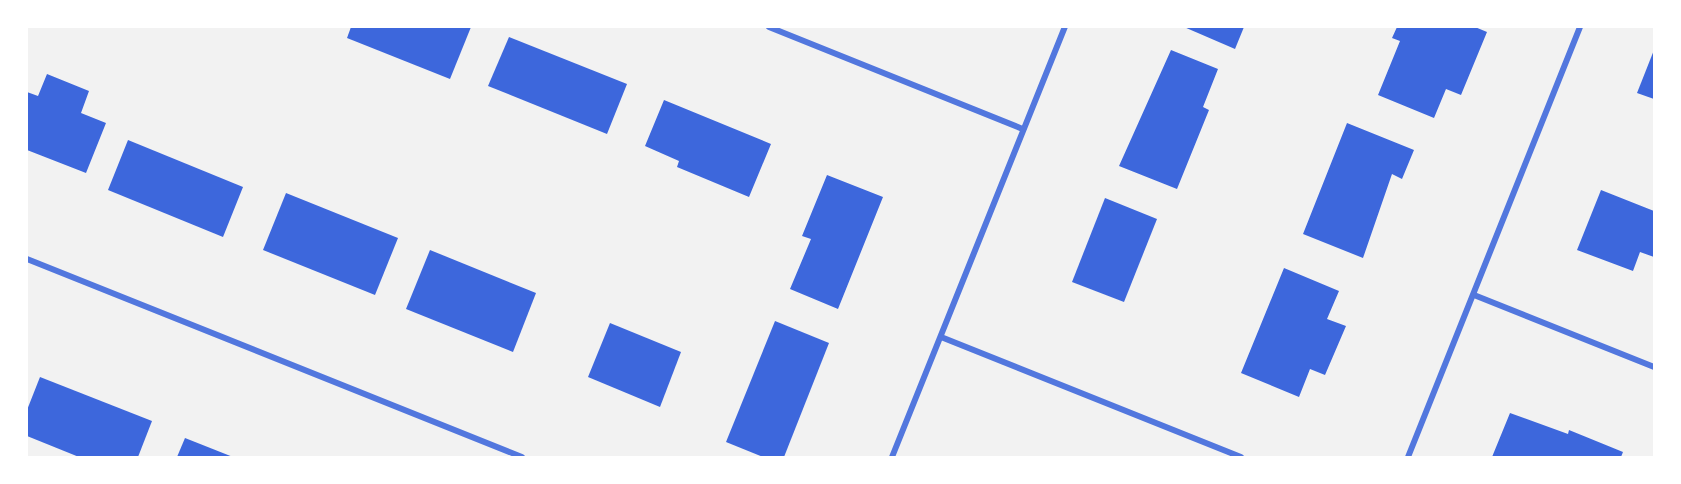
<!DOCTYPE html>
<html>
<head>
<meta charset="utf-8">
<style>
	body { margin:0 }
	#map { position:relative; width:1681px; height:484px; overflow:hidden; background:#f2f2f2; font-family:Literata,serif }
	div>[style] { position:absolute }
	[style*='--x'] { left:calc(var(--x)*1px); top:calc(var(--y)*1px); width:calc(var(--w)*1px); rotate:calc(var(--a)*1deg) }
	.building>* { inset:0; background:#3d67dc }
	.minor>* { height:6px; margin:-3px; padding:0 3px; transform-origin:3px; border-radius:3px; background:#5277de }
	span { translate:-50% -50%; white-space:nowrap; text-align:center; line-height:1.15; -webkit-text-stroke:6px #fff; paint-order:stroke }
	.frame { position:absolute; inset:0; border:28px solid #fff; pointer-events:none }
</style>
</head>
<body>
<div id="map">
	<div class="building">
		<i style="clip-path:polygon(351px 27px,471px 27px,450px 79px,347px 38px)"></i>
		<i style="clip-path:polygon(1184px 27px,1244px 27px,1235px 49px)"></i>
		<i style="clip-path:polygon(1397px 27px,1475px 27px,1487px 32px,1461px 95px,1446px 89px,1434px 118px,1378px 95px,1400px 41px,1392px 38px)"></i>
		<i style="clip-path:polygon(509px 37px,627px 84px,607px 134px,488px 86px)"></i>
		<i style="clip-path:polygon(1171px 50px,1218px 69px,1203px 107px,1209px 110px,1177px 189px,1119px 166px)"></i>
		<i style="clip-path:polygon(1654px 50px,1654px 99px,1637px 93px)"></i>
		<i style="clip-path:polygon(47px 74px,89px 91px,81px 113px,106px 123px,86px 173px,27px 150px,27px 92px,38px 96px)"></i>
		<i style="clip-path:polygon(664px 100px,771px 144px,749px 197px,677px 167px,679px 161px,645px 146px)"></i>
		<i style="clip-path:polygon(1347px 123px,1414px 150px,1402px 179px,1392px 174px,1363px 258px,1303px 234px)"></i>
		<i style="clip-path:polygon(128px 140px,243px 187px,223px 237px,108px 190px)"></i>
		<i style="clip-path:polygon(827px 175px,883px 197px,838px 309px,790px 289px,811px 239px,802px 236px)"></i>
		<i style="clip-path:polygon(1601px 190px,1654px 211px,1654px 257px,1640px 252px,1633px 271px,1577px 250px)"></i>
		<i style="clip-path:polygon(286px 193px,398px 238px,375px 295px,263px 250px)"></i>
		<i style="clip-path:polygon(1105px 198px,1157px 219px,1124px 302px,1072px 282px)"></i>
		<i style="clip-path:polygon(430px 250px,536px 293px,513px 352px,406px 309px)"></i>
		<i style="clip-path:polygon(1284px 268px,1339px 291px,1327px 319px,1346px 326px,1325px 375px,1310px 369px,1299px 397px,1241px 373px)"></i>
		<i style="clip-path:polygon(775px 321px,829px 343px,784px 457px,763px 457px,726px 442px)"></i>
		<i style="clip-path:polygon(610px 323px,681px 352px,660px 407px,588px 377px)"></i>
		<i style="clip-path:polygon(40px 377px,152px 421px,138px 457px,79px 457px,27px 436px,27px 410px)"></i>
		<i style="clip-path:polygon(1510px 413px,1568px 434px,1569px 430px,1623px 452px,1621px 457px,1492px 457px)"></i>
		<i style="clip-path:polygon(185px 438px,233px 457px,177px 457px)"></i>
	</div>
	<div class="minor">
		<i style="--x:769;--y:27;--w:274;--a:21.9"></i>
		<i style="--x:27;--y:259;--w:533;--a:21.8"></i>
		<i style="--x:1474;--y:295;--w:194;--a:21.8"></i>
		<i style="--x:941;--y:337;--w:323;--a:21.8"></i>
		<i style="--x:892;--y:457;--w:463;--a:-68.1"></i>
		<i style="--x:1408;--y:457;--w:463;--a:-68.2"></i>
	</div>
	<div class="frame"></div>
</div>
</body>
</html>
